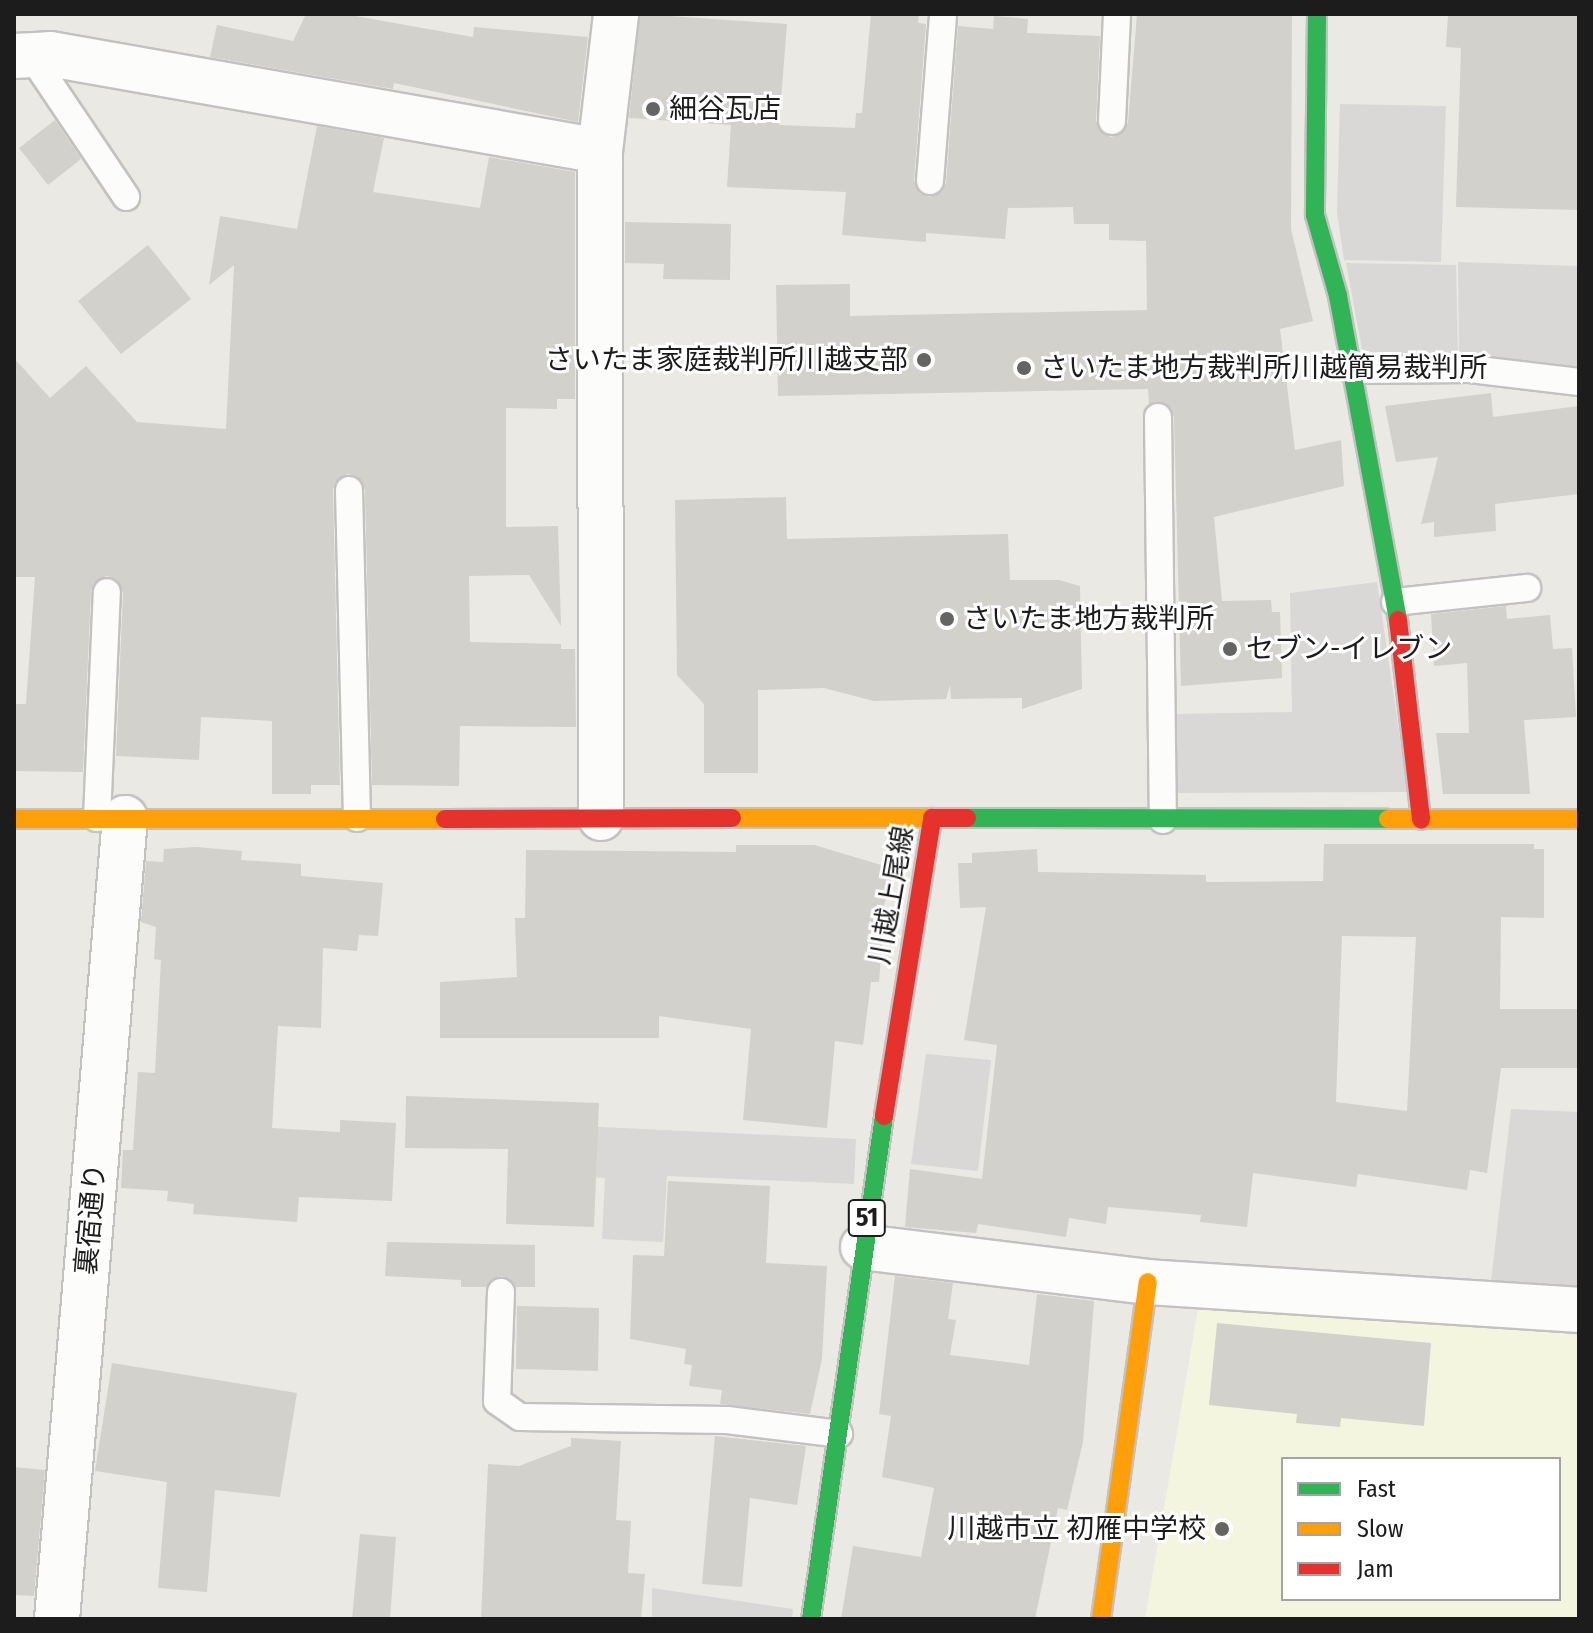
<!DOCTYPE html>
<html>
<head>
<meta charset="utf-8">
<style>
	body { margin:0 }
	#map { position:relative; width:1593px; height:1633px; overflow:hidden; background:#eae9e4; font-family:"Fira Sans Condensed","Noto Sans JP",sans-serif }
	div>[style] { position:absolute }
	[style*='--x'] { left:calc(var(--x)*1px); top:calc(var(--y)*1px); width:calc(var(--w)*1px); rotate:calc(var(--a)*1deg) }
	.residential>* { inset:0; background:#d9d8d6 }
	.education>* { inset:0; background:#f4f5de }
	.building>* { inset:0; background:#d3d1cc }
	.roads { filter:drop-shadow(2px 0 #c3c2c0) drop-shadow(-2px 0 #c3c2c0) drop-shadow(0 2px #c3c2c0) drop-shadow(0 -2px #c3c2c0) }
	.lane>* { height:26px; margin:-13px; padding:0 13px; transform-origin:13px; border-radius:13px; background:#fcfcfb }
	.street>* { height:44px; margin:-22px; padding:0 22px; transform-origin:22px; border-radius:22px; background:#fcfcfb }
	.fast>* { height:18px; margin:-9px; padding:0 9px; transform-origin:9px; border-radius:9px; background:#30b455 }
	.slow>* { height:18px; margin:-9px; padding:0 9px; transform-origin:9px; border-radius:9px; background:#ff9f0a }
	.jam>* { height:18px; margin:-9px; padding:0 9px; transform-origin:9px; border-radius:9px; background:#e5322d }
	.dots>* { width:22px; height:22px; translate:-50% -50%; box-sizing:border-box; border:4px solid #fff; border-radius:50% }
	span { translate:-50% -50%; white-space:nowrap; text-align:center; line-height:1.15; -webkit-text-stroke:6px #fff; paint-order:stroke }
	.shield-label span { padding:2px 6px; background:#fff; border:2px solid; border-radius:6px; -webkit-text-stroke-width:0 }
	.shield-label { font-size:26px; color:#1c1c1c; font-weight:700 }
	.poi-label { font-size:28px; color:#1c1c1c }
	.left { translate:0 -50%; text-align:left }
	.right { translate:-100% -50%; text-align:right }
	.street-label { font-size:28px; color:#1c1c1c }
	.frame { position:absolute; inset:0; border:16px solid #1c1c1c; pointer-events:none }
	.legend { position:absolute; left:1281px; top:1457px; width:280px; height:144px; box-sizing:border-box; background:#fff; border:2px solid #a4a4a4; margin:0; padding:10px 14px; list-style:none; font-size:24px; color:#1c1c1c }
	.legend li { display:flex; align-items:center; gap:16px; height:40px }
	.legend b { width:40px; border:2px solid #a4a4a4 }
</style>
</head>
<body>
<div id="map">
	<div class="residential">
		<i style="clip-path:polygon(1340px 104px,1446px 106px,1441px 262px,1344px 260px,1337px 212px)"></i>
		<i style="clip-path:polygon(1458px 262px,1579px 266px,1579px 368px,1459px 357px)"></i>
		<i style="clip-path:polygon(1346px 263px,1456px 265px,1458px 357px,1363px 355px)"></i>
		<i style="clip-path:polygon(1377px 582px,1408px 792px,1175px 793px,1176px 714px,1292px 712px,1290px 593px)"></i>
		<i style="clip-path:polygon(926px 1054px,991px 1060px,978px 1171px,911px 1164px)"></i>
		<i style="clip-path:polygon(1511px 1109px,1579px 1112px,1579px 1297px,1490px 1290px)"></i>
		<i style="clip-path:polygon(516px 1123px,856px 1139px,854px 1184px,667px 1176px,663px 1242px,602px 1239px,605px 1178px,514px 1174px)"></i>
		<i style="clip-path:polygon(652px 1588px,793px 1609px,792px 1619px,652px 1619px)"></i>
	</div>
	<div class="education">
		<i style="clip-path:polygon(evenodd,1199px 1303px,1579px 1335px,1579px 1619px,1145px 1619px,1199px 1303px,1283px 1459px,1559px 1459px,1559px 1599px,1283px 1599px,1283px 1459px)"></i>
	</div>
	<div class="building">
		<i style="clip-path:polygon(306px 14px,344px 14px,473px 37px,474px 27px,588px 37px,578px 122px,394px 83px,393px 89px,210px 57px,217px 25px,293px 41px)"></i>
		<i style="clip-path:polygon(640px 14px,787px 24px,779px 125px,855px 128px,856px 113px,862px 113px,871px 14px,919px 14px,918px 23px,926px 24px,914px 181px,920px 194px,930px 197px,943px 191px,946px 182px,958px 26px,993px 29px,994px 16px,1028px 19px,1027px 33px,1100px 36px,1096px 121px,1103px 134px,1112px 137px,1128px 123px,1137px 14px,1292px 14px,1291px 229px,1313px 321px,1280px 329px,1295px 450px,1341px 440px,1344px 486px,1214px 517px,1222px 601px,1271px 600px,1272px 612px,1280px 612px,1282px 678px,1181px 686px,1174px 417px,1165px 403px,1149px 404px,1148px 389px,778px 396px,776px 285px,850px 284px,850px 316px,1147px 310px,1146px 241px,1109px 240px,1109px 224px,1074px 224px,1073px 207px,1008px 208px,1005px 239px,926px 233px,926px 242px,842px 235px,846px 192px,727px 187px,731px 125px,629px 118px)"></i>
		<i style="clip-path:polygon(1448px 14px,1579px 14px,1579px 210px,1456px 207px,1461px 48px,1446px 47px)"></i>
		<i style="clip-path:polygon(55px 120px,81px 159px,48px 185px,19px 148px)"></i>
		<i style="clip-path:polygon(317px 126px,384px 138px,373px 192px,480px 208px,489px 157px,575px 172px,575px 399px,557px 399px,557px 409px,506px 408px,506px 527px,558px 526px,561px 626px,529px 575px,469px 576px,470px 642px,561px 644px,561px 649px,575px 649px,576px 727px,460px 726px,459px 786px,372px 785px,365px 490px,357px 476px,348px 474px,335px 482px,333px 490px,340px 785px,311px 785px,311px 794px,272px 794px,272px 721px,201px 717px,199px 760px,116px 756px,123px 593px,116px 579px,107px 576px,94px 583px,91px 591px,83px 772px,14px 771px,14px 704px,26px 704px,35px 577px,14px 577px,14px 358px,50px 398px,86px 366px,137px 422px,226px 429px,234px 265px,209px 285px,220px 216px,297px 229px)"></i>
		<i style="clip-path:polygon(625px 222px,731px 224px,730px 280px,663px 279px,664px 264px,625px 263px)"></i>
		<i style="clip-path:polygon(148px 245px,191px 299px,121px 354px,78px 301px)"></i>
		<i style="clip-path:polygon(1491px 393px,1493px 417px,1579px 406px,1579px 494px,1495px 504px,1496px 531px,1434px 537px,1434px 522px,1421px 524px,1438px 457px,1396px 462px,1385px 406px)"></i>
		<i style="clip-path:polygon(786px 497px,787px 539px,1008px 534px,1010px 580px,1059px 580px,1080px 586px,1082px 689px,1022px 709px,1022px 698px,951px 699px,950px 685px,946px 699px,874px 701px,824px 688px,758px 690px,758px 773px,704px 773px,704px 704px,677px 675px,675px 500px)"></i>
		<i style="clip-path:polygon(1506px 606px,1507px 619px,1550px 615px,1553px 649px,1572px 648px,1576px 717px,1524px 720px,1530px 794px,1443px 794px,1436px 733px,1469px 733px,1467px 663px,1434px 666px,1431px 614px)"></i>
		<i style="clip-path:polygon(evenodd,1324px 844px,1534px 844px,1534px 849px,1544px 849px,1544px 918px,1501px 917px,1500px 1009px,1579px 1009px,1579px 1068px,1501px 1068px,1487px 1173px,1470px 1170px,1467px 1190px,1358px 1174px,1356px 1187px,1253px 1173px,1247px 1227px,1200px 1222px,1201px 1215px,1108px 1207px,1106px 1224px,1069px 1218px,1066px 1237px,978px 1224px,976px 1233px,905px 1227px,910px 1169px,982px 1179px,997px 1045px,964px 1040px,986px 907px,960px 908px,958px 863px,972px 863px,972px 853px,1037px 849px,1038px 872px,1206px 875px,1206px 882px,1323px 881px,1324px 844px,1342px 936px,1416px 937px,1407px 1111px,1336px 1102px,1342px 936px)"></i>
		<i style="clip-path:polygon(736px 845px,814px 845px,895px 869px,876px 931px,883px 933px,879px 982px,871px 982px,863px 1045px,835px 1041px,827px 1128px,743px 1120px,751px 1029px,659px 1016px,659px 1038px,440px 1038px,440px 982px,517px 977px,515px 918px,525px 918px,526px 850px,736px 852px)"></i>
		<i style="clip-path:polygon(196px 847px,242px 851px,241px 860px,301px 864px,301px 876px,383px 883px,378px 936px,359px 935px,357px 951px,323px 948px,321px 1028px,278px 1026px,272px 1128px,340px 1132px,340px 1120px,396px 1123px,392px 1201px,299px 1197px,297px 1222px,193px 1214px,194px 1204px,167px 1201px,168px 1191px,121px 1188px,123px 1150px,133px 1150px,138px 1072px,155px 1073px,161px 960px,154px 959px,156px 927px,141px 922px,146px 861px,163px 862px,164px 849px)"></i>
		<i style="clip-path:polygon(406px 1096px,599px 1103px,594px 1227px,506px 1224px,508px 1149px,405px 1148px)"></i>
		<i style="clip-path:polygon(668px 1181px,770px 1186px,766px 1263px,827px 1266px,822px 1359px,810px 1414px,720px 1404px,722px 1390px,689px 1386px,692px 1365px,684px 1364px,686px 1349px,630px 1339px,633px 1255px,664px 1256px)"></i>
		<i style="clip-path:polygon(387px 1242px,535px 1245px,535px 1287px,516px 1287px,502px 1276px,486px 1287px,461px 1287px,461px 1280px,385px 1276px)"></i>
		<i style="clip-path:polygon(895px 1276px,953px 1283px,948px 1319px,956px 1320px,950px 1355px,1029px 1365px,1037px 1294px,1094px 1301px,1083px 1442px,1067px 1510px,1058px 1508px,1035px 1619px,841px 1619px,853px 1546px,921px 1557px,934px 1488px,882px 1477px,891px 1416px,879px 1414px)"></i>
		<i style="clip-path:polygon(517px 1306px,599px 1308px,598px 1371px,516px 1369px)"></i>
		<i style="clip-path:polygon(1217px 1323px,1431px 1343px,1424px 1426px,1341px 1418px,1340px 1427px,1296px 1423px,1297px 1414px,1209px 1405px)"></i>
		<i style="clip-path:polygon(112px 1363px,297px 1393px,280px 1497px,215px 1490px,207px 1592px,158px 1588px,167px 1482px,95px 1471px)"></i>
		<i style="clip-path:polygon(715px 1436px,806px 1446px,797px 1505px,750px 1498px,742px 1587px,702px 1584px)"></i>
		<i style="clip-path:polygon(571px 1438px,621px 1441px,616px 1520px,631px 1521px,628px 1573px,645px 1574px,641px 1619px,481px 1619px,488px 1464px,519px 1466px,571px 1446px)"></i>
		<i style="clip-path:polygon(14px 1467px,45px 1470px,34px 1596px,14px 1595px)"></i>
		<i style="clip-path:polygon(360px 1534px,396px 1537px,390px 1619px,352px 1619px)"></i>
	</div>
	<div class="roads">
		<div class="lane">
			<i style="--x:28;--y:51;--w:176;--a:56.1"></i>
			<i style="--x:1112;--y:121;--w:107;--a:-87.3"></i>
			<i style="--x:930;--y:181;--w:168;--a:-85.5"></i>
			<i style="--x:1352;--y:370;--w:118;--a:-0.5"></i>
			<i style="--x:1470;--y:369;--w:110;--a:6.8"></i>
			<i style="--x:1158;--y:417;--w:403;--a:89.3"></i>
			<i style="--x:349;--y:490;--w:328;--a:88.6"></i>
			<i style="--x:1395;--y:602;--w:133;--a:-6.1"></i>
			<i style="--x:97;--y:818;--w:226;--a:-87.5"></i>
			<i style="--x:501;--y:1292;--w:109;--a:92.1"></i>
			<i style="--x:497;--y:1401;--w:28;--a:35"></i>
			<i style="--x:520;--y:1417;--w:207;--a:0.8"></i>
			<i style="--x:727;--y:1420;--w:113;--a:7.1"></i>
		</div>
		<div class="street">
			<i style="--x:14;--y:56;--w:36;--a:-3"></i>
			<i style="--x:50;--y:54;--w:558;--a:10"></i>
			<i style="--x:601;--y:818;--w:667;--a:-90.09"></i>
			<i style="--x:600;--y:151;--w:138;--a:-83.3"></i>
			<i style="--x:863;--y:1247;--w:287;--a:7"></i>
			<i style="--x:1148;--y:1282;--w:432;--a:3.7"></i>
			<i style="--x:57;--y:1619;--w:804;--a:-85.15"></i>
		</div>
		<div class="fast">
			<i style="--x:1317;--y:14;--w:201;--a:90.6"></i>
			<i style="--x:1315;--y:215;--w:84;--a:74.1"></i>
			<i style="--x:1338;--y:296;--w:330;--a:79.5"></i>
			<i style="--x:967;--y:818;--w:421;--a:0.1"></i>
			<i style="--x:811;--y:1619;--w:508;--a:-81.74"></i>
		</div>
		<div class="slow">
			<i style="--x:732;--y:818;--w:200;--a:0"></i>
			<i style="--x:14;--y:819;--w:431;--a:0"></i>
			<i style="--x:1388;--y:819;--w:191;--a:0"></i>
			<i style="--x:1101;--y:1619;--w:340;--a:-82.1"></i>
		</div>
		<div class="jam">
			<i style="--x:1398;--y:620;--w:201;--a:83.4"></i>
			<i style="--x:445;--y:819;--w:287;--a:-0.2"></i>
			<i style="--x:884;--y:1116;--w:302;--a:-80.8"></i>
			<i style="--x:932;--y:818;--w:35;--a:0"></i>
		</div>
	</div>
	<div class="dots">
		<i style="left:653px;top:109px;background:#646462"></i>
		<i style="left:924px;top:360px;background:#646462"></i>
		<i style="left:1024px;top:368px;background:#646462"></i>
		<i style="left:947px;top:619px;background:#646462"></i>
		<i style="left:1230px;top:649px;background:#646462"></i>
		<i style="left:1222px;top:1529px;background:#646462"></i>
	</div>
	<div class="shield-label">
		<span style="left:867px;top:1218px">51</span>
	</div>
	<div class="poi-label">
		<span class="left" style="left:669px;top:109px">細谷瓦店</span>
		<span class="right" style="left:908px;top:360px">さいたま家庭裁判所川越支部</span>
		<span class="left" style="left:1040px;top:368px">さいたま地方裁判所川越簡易裁判所</span>
		<span class="left" style="left:963px;top:619px">さいたま地方裁判所</span>
		<span class="left" style="left:1246px;top:649px">セブン-イレブン</span>
		<span class="right" style="left:1206px;top:1529px">川越市立 初雁中学校</span>
	</div>
	<div class="street-label">
		<span style="left:892px;top:895px;rotate:-80deg">川越上尾線</span>
		<span style="left:91px;top:1219px;rotate:-85deg">裏宿通り</span>
	</div>
	<div class="frame"></div>
	<ul class="legend">
	<li><b style="height:10px;background:#30b455"></b>Fast</li>
	<li><b style="height:10px;background:#ff9f0a"></b>Slow</li>
	<li><b style="height:10px;background:#e5322d"></b>Jam</li>
	</ul>
</div>
</body>
</html>
